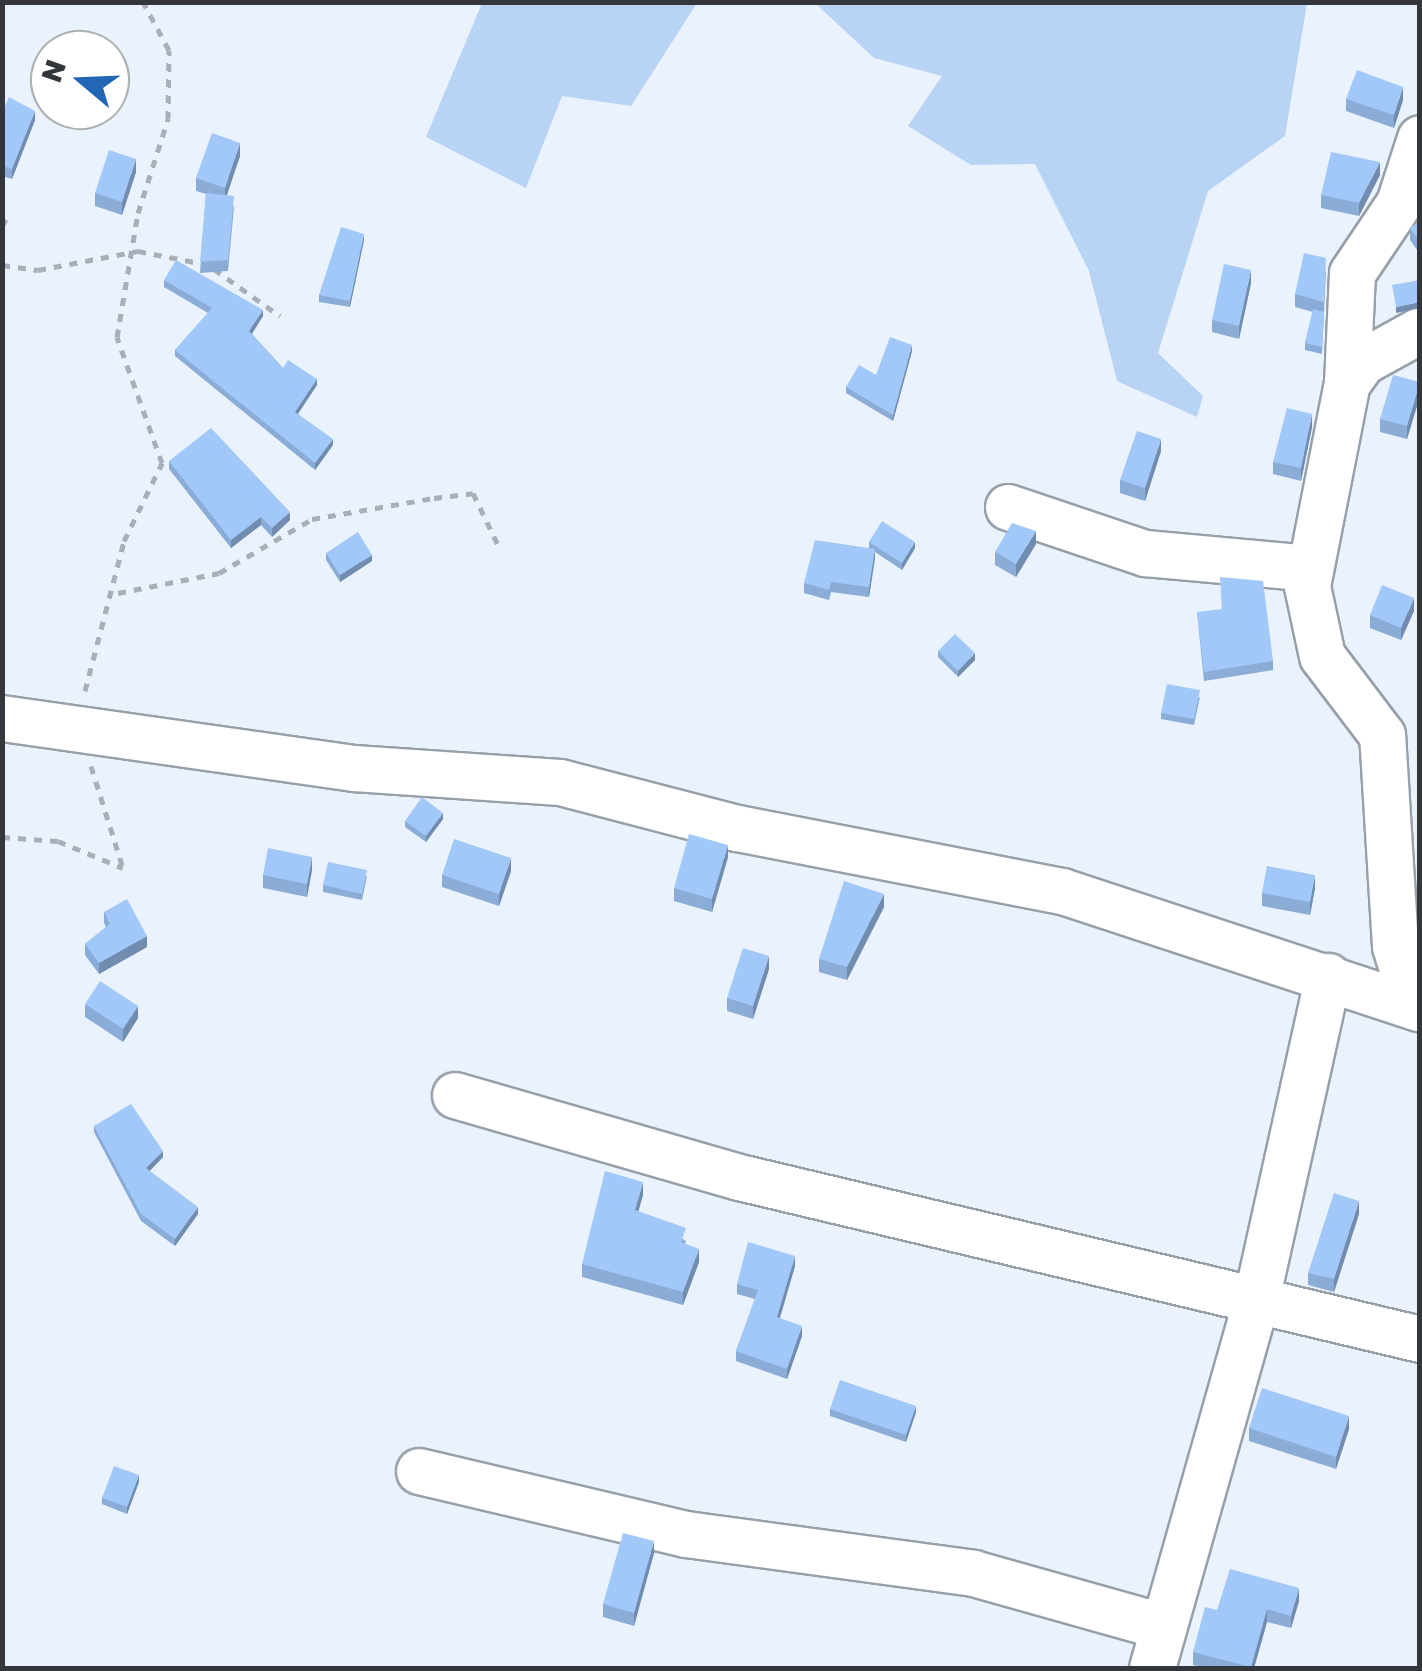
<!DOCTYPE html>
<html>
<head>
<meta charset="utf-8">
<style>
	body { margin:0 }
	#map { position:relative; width:1422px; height:1671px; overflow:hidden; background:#eaf2fd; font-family:"Golos Text",sans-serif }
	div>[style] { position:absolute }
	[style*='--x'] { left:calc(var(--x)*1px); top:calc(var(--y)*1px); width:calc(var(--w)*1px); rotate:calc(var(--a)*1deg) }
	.green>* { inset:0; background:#b9d3f4 }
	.path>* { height:5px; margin-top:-2.5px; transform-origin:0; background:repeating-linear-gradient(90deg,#a9afb8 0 8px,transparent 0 16px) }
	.roads { filter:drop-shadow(2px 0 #979fa9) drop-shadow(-2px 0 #979fa9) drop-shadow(0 2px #979fa9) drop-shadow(0 -2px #979fa9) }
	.minor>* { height:45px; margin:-22.5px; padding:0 22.5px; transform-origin:22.5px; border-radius:22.5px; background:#fff }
	.wall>* { inset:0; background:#8bacd6 }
	.shaded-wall>* { inset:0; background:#718cae }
	.building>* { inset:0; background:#a2c8f9 }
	span { translate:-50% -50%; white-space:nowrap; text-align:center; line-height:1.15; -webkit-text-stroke:8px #fff; paint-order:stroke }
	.frame { position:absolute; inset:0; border:5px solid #33363b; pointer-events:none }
	.north { position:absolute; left:30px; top:30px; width:100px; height:100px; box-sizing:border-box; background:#fff; border:2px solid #adafb1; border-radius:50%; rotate:289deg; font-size:28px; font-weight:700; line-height:40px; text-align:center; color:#33363b }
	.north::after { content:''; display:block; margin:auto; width:35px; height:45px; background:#2266b6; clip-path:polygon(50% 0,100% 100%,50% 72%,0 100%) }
</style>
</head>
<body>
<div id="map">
	<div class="green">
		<i style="clip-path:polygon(482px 3px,482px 2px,697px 3px,631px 106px,562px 96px,526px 188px,426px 137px)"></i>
		<i style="clip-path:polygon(815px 3px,1307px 3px,1285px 136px,1208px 191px,1158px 353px,1203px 396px,1197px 417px,1117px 381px,1089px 271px,1035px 164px,971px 165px,908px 126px,942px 76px,874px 58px)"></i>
	</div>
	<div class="path">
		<i style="--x:2;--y:226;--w:15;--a:-58"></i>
		<i style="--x:2;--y:265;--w:36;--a:8"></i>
		<i style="--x:38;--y:270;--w:102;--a:-10.8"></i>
		<i style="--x:138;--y:251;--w:68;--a:11"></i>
		<i style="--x:214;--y:269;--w:81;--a:35.5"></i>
		<i style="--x:118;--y:593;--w:103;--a:-11.2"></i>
		<i style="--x:219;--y:573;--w:108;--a:-30.1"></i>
		<i style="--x:312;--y:519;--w:124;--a:-9.8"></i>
		<i style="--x:434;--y:498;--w:39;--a:-7"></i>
		<i style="--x:473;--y:493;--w:58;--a:64.3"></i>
		<i style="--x:85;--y:691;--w:155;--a:-75.4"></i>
		<i style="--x:124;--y:541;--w:87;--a:-64"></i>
		<i style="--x:162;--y:463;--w:134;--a:-109.7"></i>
		<i style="--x:117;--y:337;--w:126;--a:-80.4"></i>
		<i style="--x:138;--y:213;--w:99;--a:-72.3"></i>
		<i style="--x:168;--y:119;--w:69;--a:-89.2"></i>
		<i style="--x:169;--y:50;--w:55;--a:-118.4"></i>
		<i style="--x:91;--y:766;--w:107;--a:72.6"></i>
		<i style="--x:2;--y:837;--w:56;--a:4.1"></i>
		<i style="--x:58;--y:841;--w:70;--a:22.6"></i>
	</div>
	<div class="roads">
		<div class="minor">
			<i style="--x:1347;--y:383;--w:110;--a:-87.4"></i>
			<i style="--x:1352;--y:273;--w:84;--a:-56.1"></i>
			<i style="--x:1399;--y:203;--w:68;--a:-72.1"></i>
			<i style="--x:1008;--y:507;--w:145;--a:18.6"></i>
			<i style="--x:1145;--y:553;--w:165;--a:5.2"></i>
			<i style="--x:2;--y:718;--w:356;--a:8.1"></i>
			<i style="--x:354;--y:768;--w:206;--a:3.9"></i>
			<i style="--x:560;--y:782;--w:183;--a:14.6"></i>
			<i style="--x:737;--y:828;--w:331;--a:11"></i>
			<i style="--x:1062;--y:891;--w:377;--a:18.2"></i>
			<i style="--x:1413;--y:1006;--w:63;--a:-106.7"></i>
			<i style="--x:1395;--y:946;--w:211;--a:-93.5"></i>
			<i style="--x:1382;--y:735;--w:99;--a:-127.2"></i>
			<i style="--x:1322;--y:656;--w:72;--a:-102.1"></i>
			<i style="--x:1307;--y:586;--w:207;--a:-78.9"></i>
			<i style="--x:1347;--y:383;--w:26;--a:-54"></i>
			<i style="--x:1362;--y:362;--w:66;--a:-28.9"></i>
			<i style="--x:455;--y:1095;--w:296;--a:16.1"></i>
			<i style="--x:739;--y:1177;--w:700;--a:13.38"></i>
			<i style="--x:419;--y:1471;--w:274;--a:13.3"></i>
			<i style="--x:686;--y:1534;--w:290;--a:7.7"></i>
			<i style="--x:973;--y:1573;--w:196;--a:15.7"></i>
			<i style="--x:1152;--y:1668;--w:382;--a:-74.2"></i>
			<i style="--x:1256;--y:1300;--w:332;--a:-77.5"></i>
		</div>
	</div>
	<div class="wall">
		<i style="clip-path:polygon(1346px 99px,1403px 100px,1394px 128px,1346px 111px)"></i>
		<i style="clip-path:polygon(2px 113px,35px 120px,12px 179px,2px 176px)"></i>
		<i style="clip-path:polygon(240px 156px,226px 195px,234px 207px,228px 271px,200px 273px,206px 194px,196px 191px,196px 178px)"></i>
		<i style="clip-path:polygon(136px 172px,122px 215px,95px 206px,95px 193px)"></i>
		<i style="clip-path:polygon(1380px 175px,1359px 216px,1321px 208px,1321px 195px)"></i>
		<i style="clip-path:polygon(1420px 221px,1420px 254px,1410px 240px,1410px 228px)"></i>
		<i style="clip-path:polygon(364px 240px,350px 307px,319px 302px,319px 295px)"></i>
		<i style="clip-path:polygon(1326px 271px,1322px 354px,1305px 350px,1305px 343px,1313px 312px,1295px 307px,1295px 294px)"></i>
		<i style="clip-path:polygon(164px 280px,263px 316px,252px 334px,283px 368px,317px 385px,298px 414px,333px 445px,315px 470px,175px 356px,175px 350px,208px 313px,164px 287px)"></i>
		<i style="clip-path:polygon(1251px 283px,1239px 339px,1212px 332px,1212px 320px)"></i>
		<i style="clip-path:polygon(912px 351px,893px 421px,846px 393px,846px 387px,876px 375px)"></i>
		<i style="clip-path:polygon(1420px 382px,1420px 396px,1407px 439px,1380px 432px,1380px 419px)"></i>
		<i style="clip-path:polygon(1312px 427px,1301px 481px,1273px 474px,1273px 462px)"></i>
		<i style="clip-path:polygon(1161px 451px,1145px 501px,1120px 493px,1120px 480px)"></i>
		<i style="clip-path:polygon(169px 461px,290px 520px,272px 537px,261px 525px,231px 548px,169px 469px)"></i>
		<i style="clip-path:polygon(869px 542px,915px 548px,902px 570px,875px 552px,869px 597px,831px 592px,829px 600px,804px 593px,804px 583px,869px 548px)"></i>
		<i style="clip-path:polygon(1036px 544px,1016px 577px,995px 565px,995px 552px)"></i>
		<i style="clip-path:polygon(326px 553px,372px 561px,340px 582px,326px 560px)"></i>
		<i style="clip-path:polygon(1414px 611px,1401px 640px,1370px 628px,1370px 615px)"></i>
		<i style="clip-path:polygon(1197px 612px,1273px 661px,1273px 670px,1204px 681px)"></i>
		<i style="clip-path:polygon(938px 651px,975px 660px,958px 677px,938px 657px)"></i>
		<i style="clip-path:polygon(1200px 697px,1194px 725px,1161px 719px,1161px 713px)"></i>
		<i style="clip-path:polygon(443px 819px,426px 842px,405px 827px,405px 821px)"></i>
		<i style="clip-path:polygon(728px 857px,712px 912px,674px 901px,674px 888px)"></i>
		<i style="clip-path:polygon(312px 870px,307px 897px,263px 888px,263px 875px)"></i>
		<i style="clip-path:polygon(511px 871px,499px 906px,442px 887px,442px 875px)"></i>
		<i style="clip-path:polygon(367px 876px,362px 900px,323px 892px,323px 885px)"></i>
		<i style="clip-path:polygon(1315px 888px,1310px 915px,1262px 906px,1262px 893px)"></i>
		<i style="clip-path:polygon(884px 907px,847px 980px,819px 972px,819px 959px)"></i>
		<i style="clip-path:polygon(104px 912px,147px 947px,99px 974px,85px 955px,85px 944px,106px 927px,104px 923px)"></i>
		<i style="clip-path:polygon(769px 969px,753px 1019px,727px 1011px,727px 998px)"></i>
		<i style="clip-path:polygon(85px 1004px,138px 1018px,123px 1042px,85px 1017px)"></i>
		<i style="clip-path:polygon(94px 1126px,163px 1157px,149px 1171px,198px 1214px,175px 1246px,141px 1221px,94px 1132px)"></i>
		<i style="clip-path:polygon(643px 1195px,638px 1212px,686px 1241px,685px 1244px,699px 1262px,683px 1305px,582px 1277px,582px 1264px)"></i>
		<i style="clip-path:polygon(1359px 1214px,1334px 1292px,1308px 1285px,1308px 1273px)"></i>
		<i style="clip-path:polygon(795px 1266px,780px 1318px,802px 1336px,787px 1379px,736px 1361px,736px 1351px,755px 1299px,737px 1294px,737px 1284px)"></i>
		<i style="clip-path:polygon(830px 1409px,916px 1412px,906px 1442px,830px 1416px)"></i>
		<i style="clip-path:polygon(1249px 1428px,1349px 1429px,1336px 1469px,1249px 1441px)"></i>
		<i style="clip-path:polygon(139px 1482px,127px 1514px,102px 1504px,102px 1498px)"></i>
		<i style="clip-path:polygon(654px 1553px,634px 1626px,603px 1617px,603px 1604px)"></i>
		<i style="clip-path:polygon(1299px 1601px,1291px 1628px,1267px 1622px,1254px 1668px,1207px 1668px,1193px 1665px,1193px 1652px,1217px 1610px)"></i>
	</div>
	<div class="shaded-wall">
		<i style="clip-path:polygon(1403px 87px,1403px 100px,1394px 128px,1394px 115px)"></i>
		<i style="clip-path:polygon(35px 111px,35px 120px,12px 179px,12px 169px)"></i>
		<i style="clip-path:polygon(240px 143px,240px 156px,225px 201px,225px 188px)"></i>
		<i style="clip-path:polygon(136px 159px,136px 172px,122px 215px,122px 202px)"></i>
		<i style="clip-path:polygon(1380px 162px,1380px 175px,1359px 216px,1359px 203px)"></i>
		<i style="clip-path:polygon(364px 234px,364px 240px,350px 307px,350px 301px)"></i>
		<i style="clip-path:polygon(1251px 270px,1251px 283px,1239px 339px,1239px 326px)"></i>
		<i style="clip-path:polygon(1420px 302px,1420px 308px,1396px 313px,1396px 307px)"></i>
		<i style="clip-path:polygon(263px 310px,263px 316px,249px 338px,249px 331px)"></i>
		<i style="clip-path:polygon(912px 345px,912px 351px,893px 421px,893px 415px)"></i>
		<i style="clip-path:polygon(317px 379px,317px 385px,295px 418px,295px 412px)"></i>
		<i style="clip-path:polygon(1420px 383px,1420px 396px,1407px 439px,1407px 426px)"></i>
		<i style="clip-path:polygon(1312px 414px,1312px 427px,1301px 481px,1301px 468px)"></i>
		<i style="clip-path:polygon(333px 439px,333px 445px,315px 470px,315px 463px)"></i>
		<i style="clip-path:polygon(1161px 439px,1161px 451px,1145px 501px,1145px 488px)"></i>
		<i style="clip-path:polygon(290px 512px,290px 520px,272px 537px,272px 528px)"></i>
		<i style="clip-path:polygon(261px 517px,261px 525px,231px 548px,231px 540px)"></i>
		<i style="clip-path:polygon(1036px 531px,1036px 544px,1016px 577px,1016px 564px)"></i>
		<i style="clip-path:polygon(915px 542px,915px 548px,902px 570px,902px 563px)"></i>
		<i style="clip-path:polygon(875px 549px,875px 559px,869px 597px,869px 587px)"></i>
		<i style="clip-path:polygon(372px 555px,372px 561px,340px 582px,340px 575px)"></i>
		<i style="clip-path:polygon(1414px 598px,1414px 611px,1401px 640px,1401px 628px)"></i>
		<i style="clip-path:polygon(975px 653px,975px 660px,958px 677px,958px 671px)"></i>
		<i style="clip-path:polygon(443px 813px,443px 819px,426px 842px,426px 836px)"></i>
		<i style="clip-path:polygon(728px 845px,728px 857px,712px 912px,712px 899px)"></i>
		<i style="clip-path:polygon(312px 857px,312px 870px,307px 897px,307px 884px)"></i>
		<i style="clip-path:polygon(511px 858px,511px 871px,499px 906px,499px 894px)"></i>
		<i style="clip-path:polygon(1315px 875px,1315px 888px,1310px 915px,1310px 902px)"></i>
		<i style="clip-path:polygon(884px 894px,884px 907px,847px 980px,847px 967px)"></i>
		<i style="clip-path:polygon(147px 936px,147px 947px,99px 974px,99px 963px)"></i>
		<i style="clip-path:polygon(769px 956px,769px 969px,753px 1019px,753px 1006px)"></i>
		<i style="clip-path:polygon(138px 1006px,138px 1018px,123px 1042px,123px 1029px)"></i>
		<i style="clip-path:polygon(163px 1151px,163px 1157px,146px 1175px,146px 1168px)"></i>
		<i style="clip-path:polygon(643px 1182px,643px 1195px,635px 1223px,635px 1210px)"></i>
		<i style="clip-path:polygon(1359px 1201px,1359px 1214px,1334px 1292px,1334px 1279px)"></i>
		<i style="clip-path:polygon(198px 1207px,198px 1214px,175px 1246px,175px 1239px)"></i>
		<i style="clip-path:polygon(699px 1249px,699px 1262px,683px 1305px,683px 1292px)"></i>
		<i style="clip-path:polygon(795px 1256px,795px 1266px,777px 1327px,777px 1317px)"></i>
		<i style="clip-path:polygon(802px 1326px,802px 1336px,787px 1379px,787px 1369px)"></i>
		<i style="clip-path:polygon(916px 1406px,916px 1412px,906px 1442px,906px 1435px)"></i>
		<i style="clip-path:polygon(1349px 1416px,1349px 1429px,1336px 1469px,1336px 1457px)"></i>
		<i style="clip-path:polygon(139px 1475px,139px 1482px,127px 1514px,127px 1507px)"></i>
		<i style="clip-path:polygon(654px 1541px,654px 1553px,634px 1626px,634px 1613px)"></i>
		<i style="clip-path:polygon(1299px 1588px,1299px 1601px,1291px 1628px,1291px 1616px)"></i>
		<i style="clip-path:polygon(1267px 1609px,1267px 1622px,1254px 1668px,1251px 1668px)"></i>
	</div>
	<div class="building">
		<i style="clip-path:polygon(1357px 70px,1403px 87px,1394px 115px,1346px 99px)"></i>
		<i style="clip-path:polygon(9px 97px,35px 111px,12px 169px,2px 166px,2px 113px)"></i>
		<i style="clip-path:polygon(212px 133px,240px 143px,225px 188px,196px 178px)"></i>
		<i style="clip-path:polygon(109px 150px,136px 159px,122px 202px,95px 193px)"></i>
		<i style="clip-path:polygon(1331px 152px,1380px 162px,1359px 203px,1321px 195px)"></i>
		<i style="clip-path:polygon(206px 193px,234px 196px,228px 260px,200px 262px)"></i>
		<i style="clip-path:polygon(1420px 221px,1420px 242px,1410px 228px)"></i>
		<i style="clip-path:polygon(341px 227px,364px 234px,350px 301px,319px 295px)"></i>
		<i style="clip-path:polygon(1304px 253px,1326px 258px,1324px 302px,1295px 294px)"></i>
		<i style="clip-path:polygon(176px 260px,263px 310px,249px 331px,283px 368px,288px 360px,317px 379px,295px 412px,333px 439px,315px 463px,175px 350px,212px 308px,164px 280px)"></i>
		<i style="clip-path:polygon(1224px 264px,1251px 270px,1239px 326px,1212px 320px)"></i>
		<i style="clip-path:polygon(1420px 280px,1420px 302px,1396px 307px,1392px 285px)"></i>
		<i style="clip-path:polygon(1313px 309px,1324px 312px,1322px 347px,1305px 343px)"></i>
		<i style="clip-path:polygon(890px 337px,912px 345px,893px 415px,846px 387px,859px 365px,876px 375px)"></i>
		<i style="clip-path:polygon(1393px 375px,1420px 382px,1407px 426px,1380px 419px)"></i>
		<i style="clip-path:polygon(1287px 408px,1312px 414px,1301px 468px,1273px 462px)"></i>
		<i style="clip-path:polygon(211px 428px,290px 512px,272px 528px,261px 517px,231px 540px,169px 461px)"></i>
		<i style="clip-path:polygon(1137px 431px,1161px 439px,1145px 488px,1120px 480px)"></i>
		<i style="clip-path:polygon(882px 521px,915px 542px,902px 563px,869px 542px)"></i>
		<i style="clip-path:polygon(1012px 523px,1036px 531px,1016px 564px,995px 552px)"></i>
		<i style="clip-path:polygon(358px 532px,372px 555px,340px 575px,326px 553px)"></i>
		<i style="clip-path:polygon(815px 540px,875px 549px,869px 587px,831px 582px,829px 590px,804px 583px)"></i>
		<i style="clip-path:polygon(1220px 577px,1263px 581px,1273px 661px,1204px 672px,1197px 612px,1222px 609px)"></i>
		<i style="clip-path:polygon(1382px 585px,1414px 598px,1401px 628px,1370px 615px)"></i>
		<i style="clip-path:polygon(955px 634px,975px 653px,958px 671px,938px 651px)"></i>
		<i style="clip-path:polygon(1167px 684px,1200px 690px,1194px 719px,1161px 713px)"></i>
		<i style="clip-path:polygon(422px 797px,443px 813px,426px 836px,405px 821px)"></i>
		<i style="clip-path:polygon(689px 834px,728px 845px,712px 899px,674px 888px)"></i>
		<i style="clip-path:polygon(454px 839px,511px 858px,499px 894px,442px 875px)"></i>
		<i style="clip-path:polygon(268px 848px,312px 857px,307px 884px,263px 875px)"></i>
		<i style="clip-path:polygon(328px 862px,367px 870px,362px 894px,323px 885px)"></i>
		<i style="clip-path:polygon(1267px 866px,1315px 875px,1310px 902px,1262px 893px)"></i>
		<i style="clip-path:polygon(844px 881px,884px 894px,847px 967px,819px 959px)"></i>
		<i style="clip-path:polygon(127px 899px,147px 936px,99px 963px,85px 944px,110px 924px,104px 912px)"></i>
		<i style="clip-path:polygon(743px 948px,769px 956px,753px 1006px,727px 998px)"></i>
		<i style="clip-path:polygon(100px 981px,138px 1006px,123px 1029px,85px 1004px)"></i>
		<i style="clip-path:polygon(131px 1104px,163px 1151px,146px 1168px,198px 1207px,175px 1239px,141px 1214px,94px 1126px)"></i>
		<i style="clip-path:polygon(605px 1171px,643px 1182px,635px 1210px,686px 1228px,681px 1242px,699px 1249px,683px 1292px,582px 1264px)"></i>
		<i style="clip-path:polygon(1334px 1193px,1359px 1201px,1334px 1279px,1308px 1273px)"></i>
		<i style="clip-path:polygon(748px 1242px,795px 1256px,777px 1317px,802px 1326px,787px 1369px,736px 1351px,758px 1290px,737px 1284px)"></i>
		<i style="clip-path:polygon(840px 1380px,916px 1406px,906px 1435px,830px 1409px)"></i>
		<i style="clip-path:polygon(1262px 1388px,1349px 1416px,1336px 1457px,1249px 1428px)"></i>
		<i style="clip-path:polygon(114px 1466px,139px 1475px,127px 1507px,102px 1498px)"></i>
		<i style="clip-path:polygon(623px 1533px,654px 1541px,634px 1613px,603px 1604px)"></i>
		<i style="clip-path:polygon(1230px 1569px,1299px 1588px,1291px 1616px,1267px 1609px,1251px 1667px,1193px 1652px,1205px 1607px,1217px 1610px)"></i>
	</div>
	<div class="frame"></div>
	<div class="north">N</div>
</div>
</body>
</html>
